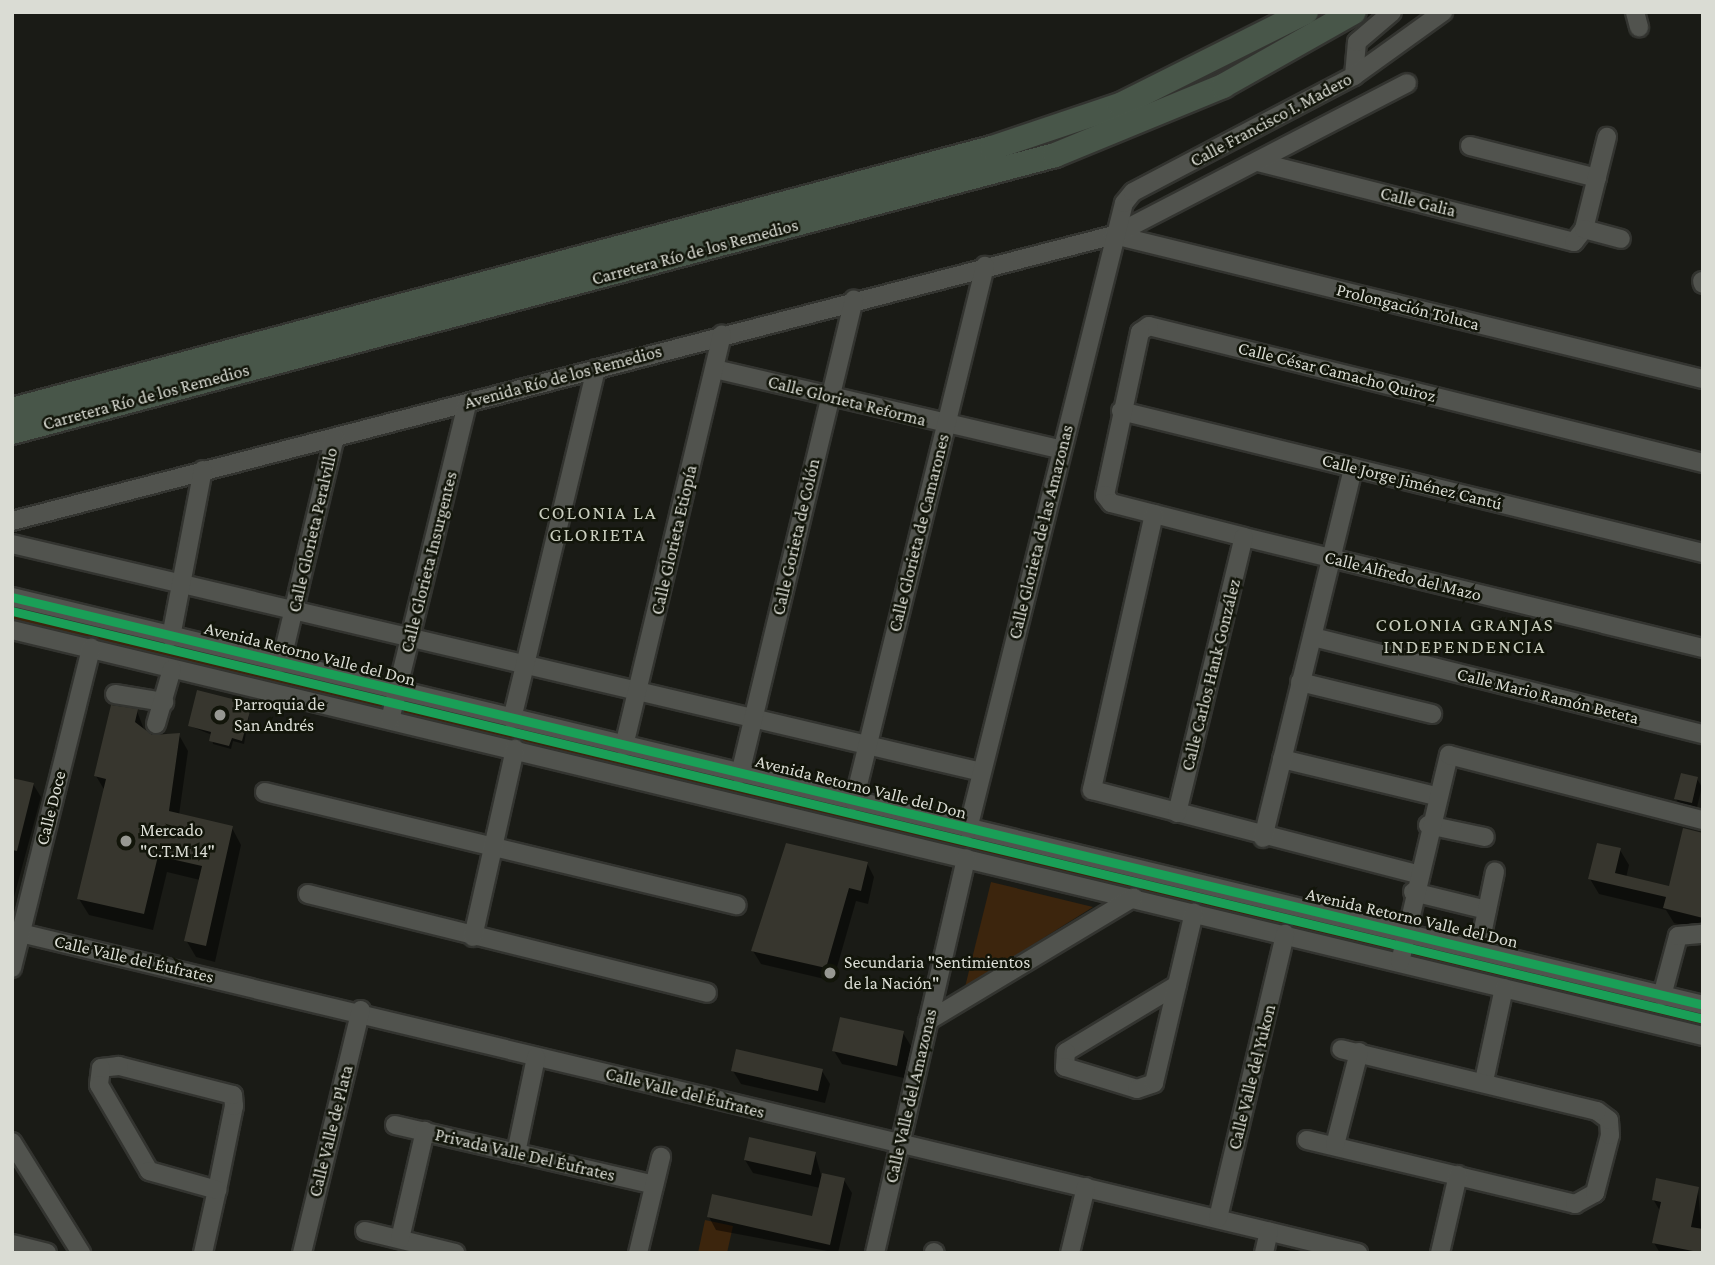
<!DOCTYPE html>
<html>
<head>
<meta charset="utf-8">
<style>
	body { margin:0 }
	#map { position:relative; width:1715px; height:1265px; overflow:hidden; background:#1a1b16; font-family:"Crimson Pro",serif }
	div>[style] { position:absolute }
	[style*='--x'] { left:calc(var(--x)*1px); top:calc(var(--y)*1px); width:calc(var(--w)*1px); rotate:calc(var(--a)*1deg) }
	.green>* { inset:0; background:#3c250d }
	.shadow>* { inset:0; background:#0007 }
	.building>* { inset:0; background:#37362e }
	.roads { filter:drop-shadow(2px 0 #333430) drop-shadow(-2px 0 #333430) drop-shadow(0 2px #333430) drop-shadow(0 -2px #333430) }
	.minor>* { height:18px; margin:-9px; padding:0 9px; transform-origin:9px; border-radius:9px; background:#51534e }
	.highway>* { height:24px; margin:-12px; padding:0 12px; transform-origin:12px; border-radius:12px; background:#485649 }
	.cycleway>* { height:9px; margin:-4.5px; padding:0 4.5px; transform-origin:4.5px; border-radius:4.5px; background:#1a9f57 }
	.dots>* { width:19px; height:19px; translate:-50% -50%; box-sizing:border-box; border:4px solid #12150a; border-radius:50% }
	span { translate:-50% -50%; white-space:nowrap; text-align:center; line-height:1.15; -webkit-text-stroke:5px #12150a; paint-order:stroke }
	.street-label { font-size:18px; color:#dadcd4 }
	.poi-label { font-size:18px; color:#dadcd4 }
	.left { translate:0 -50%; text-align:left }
	.neighbourhood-label { font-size:19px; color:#cbcfc0; letter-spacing:2px }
	.frame { position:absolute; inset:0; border:14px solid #dadcd4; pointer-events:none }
</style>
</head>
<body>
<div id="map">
	<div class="green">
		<i style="clip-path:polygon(12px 601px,1703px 1010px,1703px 1026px,12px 620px)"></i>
		<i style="clip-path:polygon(991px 882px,1093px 907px,965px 987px)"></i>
		<i style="clip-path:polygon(705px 1220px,733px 1226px,727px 1253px,698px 1253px)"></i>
	</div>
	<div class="shadow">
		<i style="clip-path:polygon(251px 705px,244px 744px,233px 741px,231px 749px,213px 744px,212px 735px,190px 726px)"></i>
		<i style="clip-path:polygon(137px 711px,145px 732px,179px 735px,188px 751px,179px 815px,232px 828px,241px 845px,215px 962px,196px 957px,186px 940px,200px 880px,167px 872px,153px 930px,89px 915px,79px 899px,105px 791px,96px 776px)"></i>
		<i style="clip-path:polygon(1697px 779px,1702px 787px,1696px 811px,1681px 807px,1676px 799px)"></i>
		<i style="clip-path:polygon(12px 780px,33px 784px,41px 797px,14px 897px)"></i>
		<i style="clip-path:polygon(1703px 835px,1703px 930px,1674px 923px,1666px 910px,1599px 894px,1590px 879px,1620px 850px,1629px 865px,1626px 878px,1670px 888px)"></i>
		<i style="clip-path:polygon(867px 863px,874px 877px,868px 904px,856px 901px,833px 981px,761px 964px,753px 951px)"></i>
		<i style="clip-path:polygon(903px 1033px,911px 1046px,904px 1078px,842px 1064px,834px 1051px)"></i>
		<i style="clip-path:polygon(733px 1071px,822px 1071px,830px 1084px,825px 1103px,741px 1084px)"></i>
		<i style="clip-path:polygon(815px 1153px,821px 1175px,844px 1180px,852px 1193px,838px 1253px,716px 1230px,709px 1217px,814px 1218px,820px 1188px,753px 1173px,745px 1160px)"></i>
		<i style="clip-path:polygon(1698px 1189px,1703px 1253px,1660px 1253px,1654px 1243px,1660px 1211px,1653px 1199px)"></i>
	</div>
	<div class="building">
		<i style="clip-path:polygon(197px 690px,252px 704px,242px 741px,232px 738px,229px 746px,209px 741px,211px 732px,188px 726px)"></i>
		<i style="clip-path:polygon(111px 705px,138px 709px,135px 722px,152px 735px,180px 733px,169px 811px,233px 826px,206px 946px,184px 941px,202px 866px,158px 856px,144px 914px,77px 899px,106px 779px,94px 776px)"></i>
		<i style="clip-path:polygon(1681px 773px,1698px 777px,1692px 803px,1674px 799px)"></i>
		<i style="clip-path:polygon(12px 778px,34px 783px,17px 851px,12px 850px)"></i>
		<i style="clip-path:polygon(1683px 828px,1703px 833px,1703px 918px,1663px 908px,1666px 897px,1588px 879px,1597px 843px,1621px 848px,1615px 873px,1669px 886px)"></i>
		<i style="clip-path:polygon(786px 843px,868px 862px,861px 891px,849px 888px,826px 968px,751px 951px)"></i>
		<i style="clip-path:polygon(840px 1017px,904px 1031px,897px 1066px,832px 1051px)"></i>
		<i style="clip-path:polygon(736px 1049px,823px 1069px,818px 1091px,731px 1071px)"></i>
		<i style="clip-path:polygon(749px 1137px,816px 1152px,811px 1175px,744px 1160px)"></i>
		<i style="clip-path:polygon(822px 1173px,845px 1178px,830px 1245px,707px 1217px,712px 1194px,812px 1216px)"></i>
		<i style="clip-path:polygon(1656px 1178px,1699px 1187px,1691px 1227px,1703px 1229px,1703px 1253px,1652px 1243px,1661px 1202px,1652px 1200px)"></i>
	</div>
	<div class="roads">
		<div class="minor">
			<i style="--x:1635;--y:12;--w:16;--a:75"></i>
			<i style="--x:1354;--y:76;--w:34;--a:-85"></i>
			<i style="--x:1357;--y:42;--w:46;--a:-40.6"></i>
			<i style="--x:1470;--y:146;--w:131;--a:14.1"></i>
			<i style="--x:1258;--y:162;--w:326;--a:14.2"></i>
			<i style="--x:1574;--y:242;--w:16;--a:-52"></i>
			<i style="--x:1584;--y:229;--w:95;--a:-76"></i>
			<i style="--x:1584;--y:229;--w:38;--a:15"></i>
			<i style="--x:1114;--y:235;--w:606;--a:13.74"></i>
			<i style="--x:1702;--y:281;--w:3;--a:72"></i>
			<i style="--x:715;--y:369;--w:356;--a:13.1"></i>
			<i style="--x:1121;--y:411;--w:599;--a:13.71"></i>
			<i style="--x:1703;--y:463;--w:571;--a:-166.11"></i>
			<i style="--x:1149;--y:326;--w:11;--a:146"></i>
			<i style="--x:1140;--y:332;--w:167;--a:102.1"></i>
			<i style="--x:1105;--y:495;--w:10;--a:53"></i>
			<i style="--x:1111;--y:503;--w:137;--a:14.3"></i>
			<i style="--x:1244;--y:537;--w:472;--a:13.6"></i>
			<i style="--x:1154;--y:514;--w:283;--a:102.7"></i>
			<i style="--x:1092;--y:790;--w:336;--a:14.5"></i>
			<i style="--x:12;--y:521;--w:1139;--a:-14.55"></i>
			<i style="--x:1114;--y:235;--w:330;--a:-27.4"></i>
			<i style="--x:12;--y:544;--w:996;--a:13.23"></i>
			<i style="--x:12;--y:597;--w:1740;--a:13.56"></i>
			<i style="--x:12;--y:630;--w:1739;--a:13.5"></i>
			<i style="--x:171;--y:637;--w:170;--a:-79.2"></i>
			<i style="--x:1313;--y:637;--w:402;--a:14"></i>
			<i style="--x:281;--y:663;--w:232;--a:-76.6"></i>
			<i style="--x:1300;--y:682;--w:136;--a:13.6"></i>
			<i style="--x:115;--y:694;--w:50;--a:9.3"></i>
			<i style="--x:512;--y:719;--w:360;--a:-76.5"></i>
			<i style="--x:390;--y:720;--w:326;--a:-76.3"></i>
			<i style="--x:156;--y:724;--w:57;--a:-73.8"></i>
			<i style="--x:624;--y:746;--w:423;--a:-76.6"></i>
			<i style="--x:1282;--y:759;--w:158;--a:13.5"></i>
			<i style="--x:740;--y:774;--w:488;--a:-76.5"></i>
			<i style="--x:265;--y:792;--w:485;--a:13.5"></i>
			<i style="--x:854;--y:801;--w:551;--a:-76.24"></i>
			<i style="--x:1177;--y:813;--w:284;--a:-76.4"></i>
			<i style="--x:1428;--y:825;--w:58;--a:11.9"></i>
			<i style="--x:968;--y:829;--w:645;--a:-76.01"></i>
			<i style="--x:1124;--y:203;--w:14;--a:-51"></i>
			<i style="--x:1133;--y:192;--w:250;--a:-27.7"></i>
			<i style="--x:1354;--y:76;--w:110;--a:-35.7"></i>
			<i style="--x:1263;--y:838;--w:381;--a:-76.3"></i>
			<i style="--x:1413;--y:892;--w:76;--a:13.7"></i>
			<i style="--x:308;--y:894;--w:411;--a:13.9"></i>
			<i style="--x:12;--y:931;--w:1384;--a:13.45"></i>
			<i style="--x:473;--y:937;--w:193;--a:-77.4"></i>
			<i style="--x:1479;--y:949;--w:79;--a:-78.3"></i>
			<i style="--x:1400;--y:962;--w:213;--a:-76.7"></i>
			<i style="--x:1449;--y:755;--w:262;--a:14.4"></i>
			<i style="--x:12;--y:968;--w:330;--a:-76.1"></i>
			<i style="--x:1177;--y:985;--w:130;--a:148.9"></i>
			<i style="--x:1066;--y:1052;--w:15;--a:94"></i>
			<i style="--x:1065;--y:1067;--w:75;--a:17"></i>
			<i style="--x:1137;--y:1089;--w:18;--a:-19"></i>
			<i style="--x:1154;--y:1083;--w:175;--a:-76.8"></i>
			<i style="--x:1662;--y:996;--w:62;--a:-75.1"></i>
			<i style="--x:1678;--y:936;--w:25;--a:-5"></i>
			<i style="--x:928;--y:1021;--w:240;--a:-31"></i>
			<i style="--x:1484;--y:1081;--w:95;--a:-77.9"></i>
			<i style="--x:395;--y:1125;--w:266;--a:13"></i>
			<i style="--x:1307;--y:1140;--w:276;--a:13.4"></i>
			<i style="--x:1575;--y:1204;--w:23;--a:-29"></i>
			<i style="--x:1595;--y:1193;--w:60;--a:-75.5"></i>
			<i style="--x:1610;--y:1135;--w:15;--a:-94"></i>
			<i style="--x:1609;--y:1120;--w:15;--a:-143"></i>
			<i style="--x:1597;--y:1111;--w:263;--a:-166.4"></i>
			<i style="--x:12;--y:1142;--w:131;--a:58.1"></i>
			<i style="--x:1335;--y:1145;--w:96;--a:-75.5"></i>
			<i style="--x:516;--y:1153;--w:98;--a:-78.2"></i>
			<i style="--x:1218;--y:1218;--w:292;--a:-76.7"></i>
			<i style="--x:365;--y:1231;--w:93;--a:13.7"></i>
			<i style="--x:400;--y:1239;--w:111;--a:-77"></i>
			<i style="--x:12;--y:1244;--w:36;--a:14"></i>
			<i style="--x:934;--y:1252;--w:1;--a:45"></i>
			<i style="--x:203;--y:1253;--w:65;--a:-77.5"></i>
			<i style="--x:217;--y:1190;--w:86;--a:-78.6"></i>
			<i style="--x:234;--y:1106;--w:11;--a:-95"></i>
			<i style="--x:233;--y:1095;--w:118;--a:-165.7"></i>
			<i style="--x:119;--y:1066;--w:18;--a:174"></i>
			<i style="--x:101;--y:1068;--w:17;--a:97"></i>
			<i style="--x:99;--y:1085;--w:99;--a:59.8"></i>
			<i style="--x:149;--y:1171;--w:71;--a:15.6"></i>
			<i style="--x:302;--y:1253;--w:250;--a:-76.4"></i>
			<i style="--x:638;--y:1253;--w:99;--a:-76.5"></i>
			<i style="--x:875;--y:1253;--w:405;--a:-77"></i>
			<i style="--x:1070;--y:1253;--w:68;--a:-76.4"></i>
			<i style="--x:1264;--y:1253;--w:22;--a:-77"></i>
			<i style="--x:1440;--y:1253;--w:80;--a:-77"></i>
		</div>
		<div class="highway">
			<i style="--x:12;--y:410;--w:1014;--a:-14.97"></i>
			<i style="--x:992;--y:148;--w:135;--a:-18.6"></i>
			<i style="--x:1120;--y:105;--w:208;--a:-26.6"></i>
			<i style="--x:12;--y:432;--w:1079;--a:-14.87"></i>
			<i style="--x:1055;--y:155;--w:182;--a:-22.3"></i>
			<i style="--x:1223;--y:86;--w:150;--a:-29.5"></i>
		</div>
	</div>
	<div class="cycleway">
		<i style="--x:12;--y:597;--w:1740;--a:13.56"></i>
		<i style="--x:12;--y:611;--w:1740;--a:13.56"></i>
	</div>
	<div class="dots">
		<i style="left:220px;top:715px;background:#979892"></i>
		<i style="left:126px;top:841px;background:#979892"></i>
		<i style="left:830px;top:973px;background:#979892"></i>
	</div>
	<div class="street-label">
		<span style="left:1271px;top:120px;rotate:-28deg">Calle Francisco I. Madero</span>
		<span style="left:1418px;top:202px;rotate:14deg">Calle Galia</span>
		<span style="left:695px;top:252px;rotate:-15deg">Carretera Río de los Remedios</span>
		<span style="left:1408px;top:307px;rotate:14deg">Prolongación Toluca</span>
		<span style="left:1337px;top:372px;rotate:14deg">Calle César Camacho Quiroz</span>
		<span style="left:563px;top:377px;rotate:-15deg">Avenida Río de los Remedios</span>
		<span style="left:146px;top:397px;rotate:-15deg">Carretera Río de los Remedios</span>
		<span style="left:847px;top:401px;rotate:14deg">Calle Glorieta Reforma</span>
		<span style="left:1412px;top:482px;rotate:14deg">Calle Jorge Jiménez Cantú</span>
		<span style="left:313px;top:530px;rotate:-77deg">Calle Glorieta Peralvillo</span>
		<span style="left:1041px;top:532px;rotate:-76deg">Calle Glorieta de las Amazonas</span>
		<span style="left:919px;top:533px;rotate:-76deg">Calle Glorieta de Camarones</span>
		<span style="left:796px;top:537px;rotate:-77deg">Calle Gorieta de Colón</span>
		<span style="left:674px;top:540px;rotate:-77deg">Calle Glorieta Etiopía</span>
		<span style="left:429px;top:562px;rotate:-76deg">Calle Glorieta Insurgentes</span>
		<span style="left:1403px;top:576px;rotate:14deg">Calle Alfredo del Mazo</span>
		<span style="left:310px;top:654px;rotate:14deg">Avenida Retorno Valle del Don</span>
		<span style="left:1211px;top:675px;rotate:-76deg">Calle Carlos Hank González</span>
		<span style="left:1548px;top:696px;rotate:14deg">Calle Mario Ramón Beteta</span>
		<span style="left:861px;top:787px;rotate:14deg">Avenida Retorno Valle del Don</span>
		<span style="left:51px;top:808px;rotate:-76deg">Calle Doce</span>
		<span style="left:1412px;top:918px;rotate:13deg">Avenida Retorno Valle del Don</span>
		<span style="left:134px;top:959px;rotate:13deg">Calle Valle del Éufrates</span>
		<span style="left:1252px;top:1077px;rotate:-76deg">Calle Valle del Yukon</span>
		<span style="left:685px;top:1093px;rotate:14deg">Calle Valle del Éufrates</span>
		<span style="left:911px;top:1096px;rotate:-77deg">Calle Valle del Amazonas</span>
		<span style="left:331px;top:1131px;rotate:-76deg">Calle Valle de Plata</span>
		<span style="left:525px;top:1155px;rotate:13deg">Privada Valle Del Éufrates</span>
	</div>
	<div class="poi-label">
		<span class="left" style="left:234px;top:715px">Parroquia de<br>San Andrés</span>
		<span class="left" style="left:140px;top:841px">Mercado<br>"C.T.M 14"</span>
		<span class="left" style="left:844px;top:973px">Secundaria "Sentimientos<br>de la Nación"</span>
	</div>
	<div class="neighbourhood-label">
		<span style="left:598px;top:524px">COLONIA LA<br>GLORIETA</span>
		<span style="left:1465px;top:636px">COLONIA GRANJAS<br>INDEPENDENCIA</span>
	</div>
	<div class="frame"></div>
</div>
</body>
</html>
